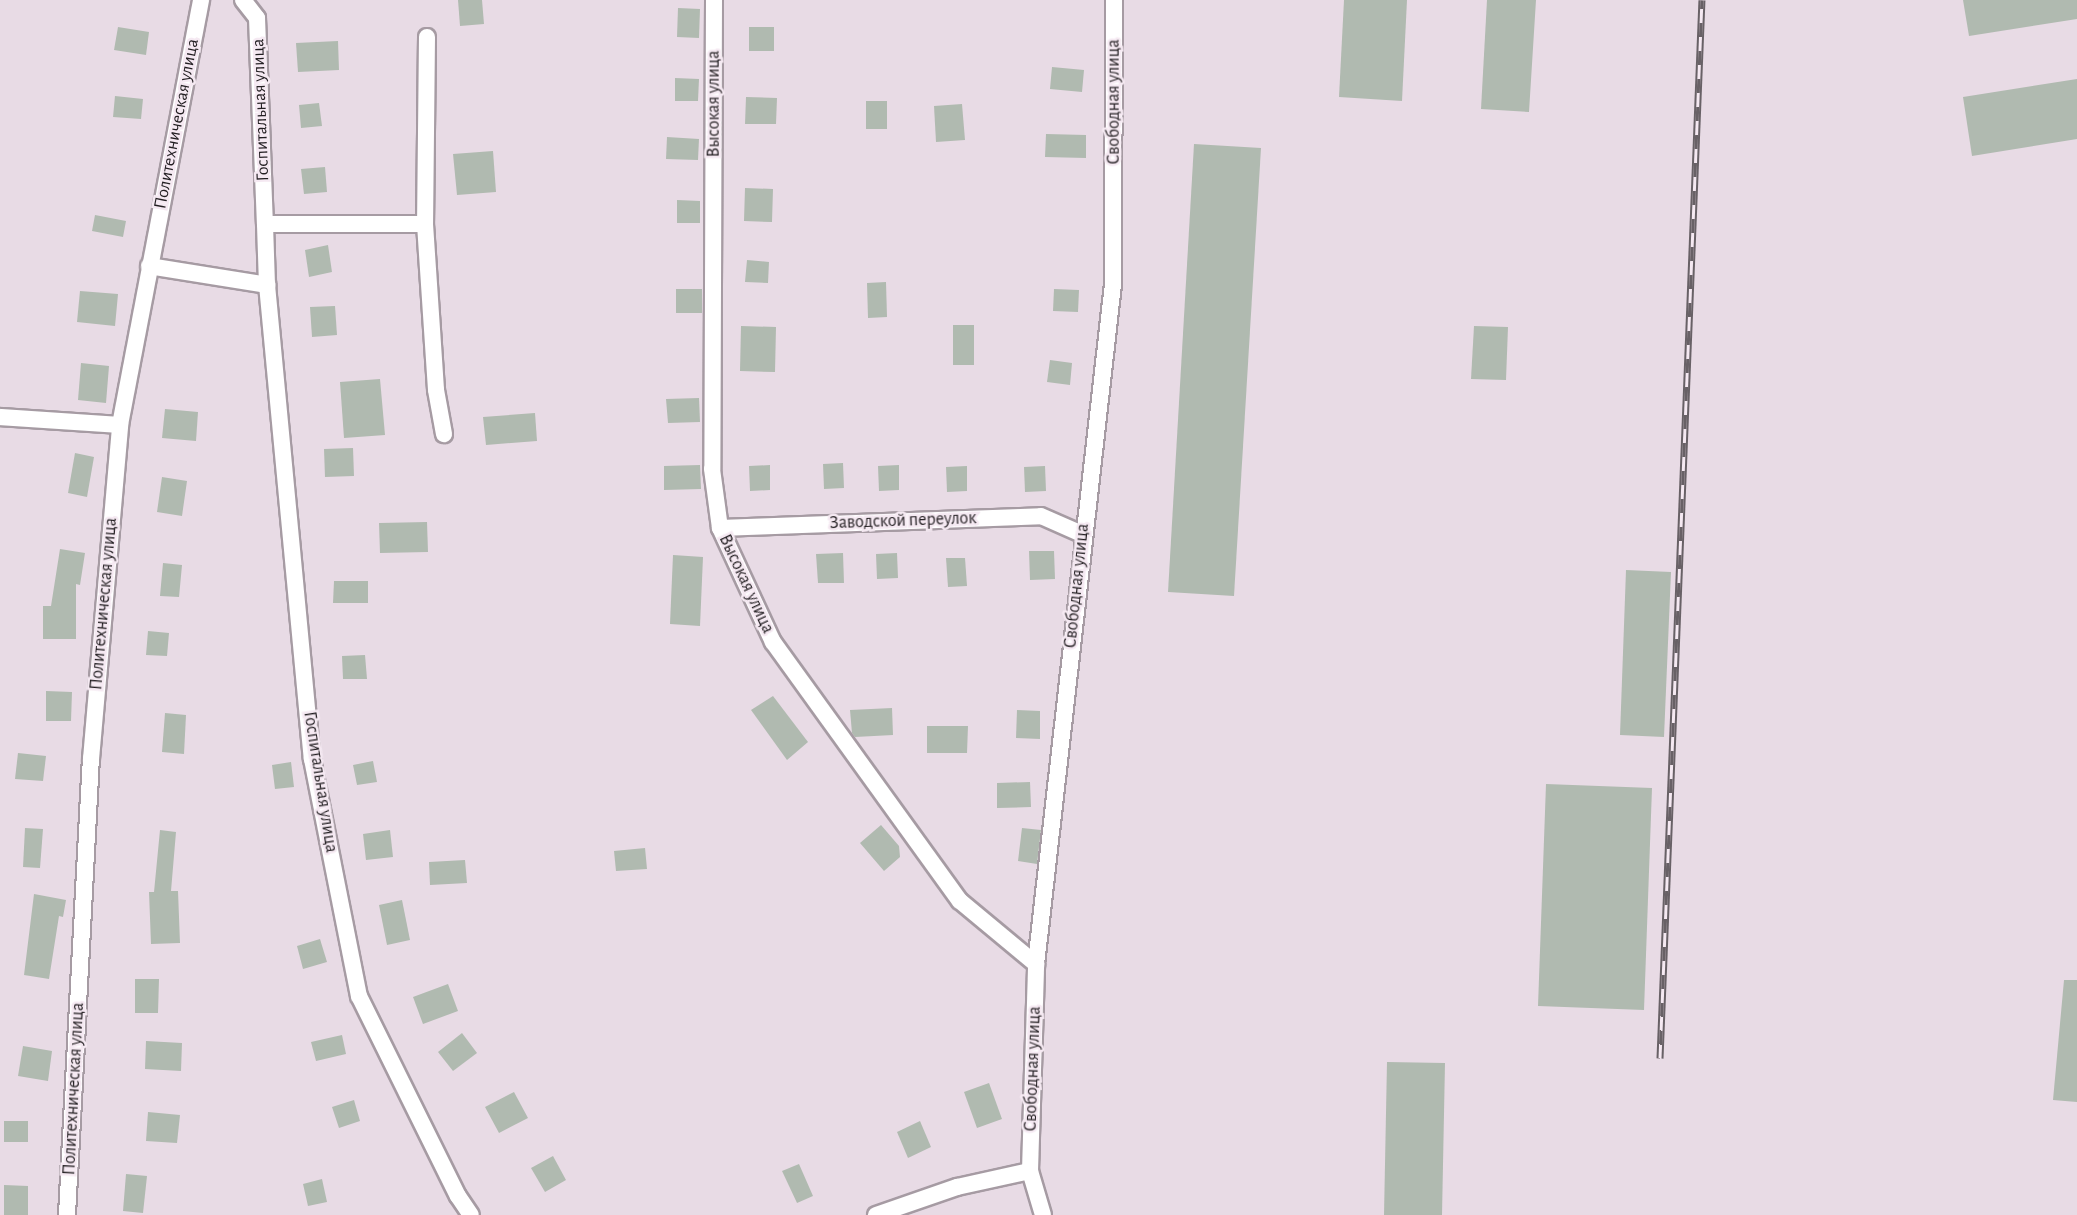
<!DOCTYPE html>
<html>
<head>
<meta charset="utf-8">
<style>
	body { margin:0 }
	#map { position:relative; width:2077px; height:1215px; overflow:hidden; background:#e8dbe5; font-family:"Alegreya Sans",sans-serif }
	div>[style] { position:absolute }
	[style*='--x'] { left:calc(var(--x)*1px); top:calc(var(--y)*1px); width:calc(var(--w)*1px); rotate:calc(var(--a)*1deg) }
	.building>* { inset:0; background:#b0bab0 }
	.roads { filter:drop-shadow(2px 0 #a69ba3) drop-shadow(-2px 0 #a69ba3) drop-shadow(0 2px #a69ba3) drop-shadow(0 -2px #a69ba3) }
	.street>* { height:16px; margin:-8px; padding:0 8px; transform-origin:8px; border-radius:8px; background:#fff }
	.rail>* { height:7px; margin-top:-3.5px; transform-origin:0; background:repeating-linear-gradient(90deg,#f5e9f2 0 14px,#686166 0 28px); box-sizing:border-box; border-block:2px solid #686166 }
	span { translate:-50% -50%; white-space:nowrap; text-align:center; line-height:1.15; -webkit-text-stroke:5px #f5e9f2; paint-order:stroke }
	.street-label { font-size:18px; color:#221e21 }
</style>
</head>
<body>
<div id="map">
	<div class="building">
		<i style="clip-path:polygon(458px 0,482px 0,484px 24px,460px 26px)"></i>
		<i style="clip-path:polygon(1344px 0,1407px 0,1402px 101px,1339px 97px)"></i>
		<i style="clip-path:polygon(1487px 0,1536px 0,1529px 112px,1481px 109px)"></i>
		<i style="clip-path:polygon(1963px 0,2077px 0,2077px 19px,1969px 36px)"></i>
		<i style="clip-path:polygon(678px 8px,700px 9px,699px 38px,677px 37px)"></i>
		<i style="clip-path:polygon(118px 27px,149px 32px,146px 55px,114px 50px)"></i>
		<i style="clip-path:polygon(749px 27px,774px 27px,774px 51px,749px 51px)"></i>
		<i style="clip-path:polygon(338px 41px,339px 70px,298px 72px,296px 43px)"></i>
		<i style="clip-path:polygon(1052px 67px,1084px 70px,1082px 92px,1050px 89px)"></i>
		<i style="clip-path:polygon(675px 78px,699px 79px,698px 101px,675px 101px)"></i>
		<i style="clip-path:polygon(2077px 79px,2077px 139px,1972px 156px,1963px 97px)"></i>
		<i style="clip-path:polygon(115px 96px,143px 99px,141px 119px,113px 117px)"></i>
		<i style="clip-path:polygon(746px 97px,777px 98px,776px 124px,745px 124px)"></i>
		<i style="clip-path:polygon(866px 101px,887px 101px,887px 129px,866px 129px)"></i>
		<i style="clip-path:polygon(319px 103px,322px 126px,301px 128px,299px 105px)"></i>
		<i style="clip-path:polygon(962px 104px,965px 140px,936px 142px,934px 106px)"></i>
		<i style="clip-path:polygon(1046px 134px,1086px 135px,1086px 158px,1045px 157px)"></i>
		<i style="clip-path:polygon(667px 137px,699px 139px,698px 160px,666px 159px)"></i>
		<i style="clip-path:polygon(1194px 144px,1261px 148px,1234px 596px,1168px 592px)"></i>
		<i style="clip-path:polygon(493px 151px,496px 192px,457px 195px,453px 154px)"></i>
		<i style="clip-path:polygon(325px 167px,327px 192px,304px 194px,301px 169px)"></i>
		<i style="clip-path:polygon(745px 188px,773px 189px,772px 222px,744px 221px)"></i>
		<i style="clip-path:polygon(677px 200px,700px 201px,700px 223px,677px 223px)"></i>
		<i style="clip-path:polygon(95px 215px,126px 221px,123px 237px,92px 231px)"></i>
		<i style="clip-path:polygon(328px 245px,332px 272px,309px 277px,305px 250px)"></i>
		<i style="clip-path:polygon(747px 260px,769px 262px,768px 283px,745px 282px)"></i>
		<i style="clip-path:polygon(886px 282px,887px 317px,868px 318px,867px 283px)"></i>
		<i style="clip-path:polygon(676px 289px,702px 289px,702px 313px,676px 313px)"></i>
		<i style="clip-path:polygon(1054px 289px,1079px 290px,1078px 312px,1053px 311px)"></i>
		<i style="clip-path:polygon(80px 291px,118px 294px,115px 326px,77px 322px)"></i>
		<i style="clip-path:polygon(335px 306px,337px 335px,312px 337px,310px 307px)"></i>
		<i style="clip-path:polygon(953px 325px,974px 325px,974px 365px,953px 365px)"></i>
		<i style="clip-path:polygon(741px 326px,776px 327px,775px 372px,740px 371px)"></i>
		<i style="clip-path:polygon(1474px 326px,1508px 327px,1506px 380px,1471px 379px)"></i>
		<i style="clip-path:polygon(1050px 360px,1072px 363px,1070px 385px,1047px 382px)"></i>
		<i style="clip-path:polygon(81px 363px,109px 366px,106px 403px,78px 400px)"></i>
		<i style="clip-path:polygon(380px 379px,385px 435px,344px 438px,340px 382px)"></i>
		<i style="clip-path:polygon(699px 398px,700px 422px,668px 423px,666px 399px)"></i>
		<i style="clip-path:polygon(165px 409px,198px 412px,196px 441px,162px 438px)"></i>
		<i style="clip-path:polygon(535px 413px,537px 441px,486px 445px,483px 417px)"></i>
		<i style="clip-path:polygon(353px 448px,354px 476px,325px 477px,324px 449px)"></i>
		<i style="clip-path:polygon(75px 453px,94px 457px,87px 497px,68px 493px)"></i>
		<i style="clip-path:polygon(843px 463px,844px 488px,824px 489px,823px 464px)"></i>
		<i style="clip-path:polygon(700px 465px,701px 489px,664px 490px,664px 466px)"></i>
		<i style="clip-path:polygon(770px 465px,770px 490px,750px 491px,749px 466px)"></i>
		<i style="clip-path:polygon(899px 465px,899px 490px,879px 491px,878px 466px)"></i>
		<i style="clip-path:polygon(967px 466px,967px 491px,947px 492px,946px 467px)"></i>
		<i style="clip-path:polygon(1045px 466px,1046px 491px,1025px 492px,1024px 467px)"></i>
		<i style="clip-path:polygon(162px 477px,187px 481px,182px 516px,157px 512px)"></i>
		<i style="clip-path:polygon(427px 522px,428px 552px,380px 553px,379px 523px)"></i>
		<i style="clip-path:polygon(60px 549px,85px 553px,80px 585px,76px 584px,76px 639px,43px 639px,43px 606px,51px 606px)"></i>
		<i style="clip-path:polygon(1029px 551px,1054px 551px,1055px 579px,1030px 580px)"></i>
		<i style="clip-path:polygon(843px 553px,844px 583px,818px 583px,816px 554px)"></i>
		<i style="clip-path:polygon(897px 553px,898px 578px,877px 579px,876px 554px)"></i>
		<i style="clip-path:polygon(673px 555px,703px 557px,700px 626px,670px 624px)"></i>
		<i style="clip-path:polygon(946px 558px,965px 558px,967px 586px,948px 587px)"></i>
		<i style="clip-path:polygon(163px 563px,182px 565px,179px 597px,160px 596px)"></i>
		<i style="clip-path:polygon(1626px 570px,1671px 572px,1664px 737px,1620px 735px)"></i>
		<i style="clip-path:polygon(334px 581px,368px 581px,368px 603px,333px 603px)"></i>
		<i style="clip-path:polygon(148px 631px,169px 633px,167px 656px,146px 655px)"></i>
		<i style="clip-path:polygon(365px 655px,367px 679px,343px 679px,342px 656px)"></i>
		<i style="clip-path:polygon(46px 691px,72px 692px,71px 721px,46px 721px)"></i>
		<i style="clip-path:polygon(773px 696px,808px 742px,787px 760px,751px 710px)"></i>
		<i style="clip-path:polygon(892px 708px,893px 735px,855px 737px,852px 733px,850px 710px)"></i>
		<i style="clip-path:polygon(1017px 710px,1040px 711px,1040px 739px,1016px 738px)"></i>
		<i style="clip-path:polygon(165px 713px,186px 715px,184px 754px,162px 752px)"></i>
		<i style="clip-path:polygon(927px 726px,968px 726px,967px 753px,927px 753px)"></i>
		<i style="clip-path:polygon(18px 753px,46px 756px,43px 781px,15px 779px)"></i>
		<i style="clip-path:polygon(373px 761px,377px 782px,357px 785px,353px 765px)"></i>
		<i style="clip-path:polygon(291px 762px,294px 787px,275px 789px,272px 765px)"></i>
		<i style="clip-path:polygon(1030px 782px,1031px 807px,997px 808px,997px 783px)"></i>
		<i style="clip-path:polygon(1546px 784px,1652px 788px,1644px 1010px,1538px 1006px)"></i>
		<i style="clip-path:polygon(881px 825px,899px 846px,900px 857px,884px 871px,860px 843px)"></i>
		<i style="clip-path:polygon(25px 828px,43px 829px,40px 868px,23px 867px)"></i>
		<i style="clip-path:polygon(1022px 828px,1041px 830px,1037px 864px,1018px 861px)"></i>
		<i style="clip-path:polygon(160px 830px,176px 832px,171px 891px,178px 891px,180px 943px,151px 944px,149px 892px,154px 892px)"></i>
		<i style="clip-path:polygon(390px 830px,393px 857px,366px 860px,363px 834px)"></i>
		<i style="clip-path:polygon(645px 848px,647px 869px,616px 871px,614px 851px)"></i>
		<i style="clip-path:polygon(465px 860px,467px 883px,430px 885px,429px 862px)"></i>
		<i style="clip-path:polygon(34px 894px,66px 900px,63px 917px,59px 916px,49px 979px,24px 975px)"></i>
		<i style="clip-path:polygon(402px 900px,410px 940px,387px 945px,379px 905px)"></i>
		<i style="clip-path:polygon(320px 939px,327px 962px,303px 969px,297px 946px)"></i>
		<i style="clip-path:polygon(135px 979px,159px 979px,158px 1013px,135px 1013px)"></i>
		<i style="clip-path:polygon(2064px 980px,2077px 980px,2077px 1102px,2053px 1100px)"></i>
		<i style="clip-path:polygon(448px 984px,458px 1011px,423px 1024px,413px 997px)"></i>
		<i style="clip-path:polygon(462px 1033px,477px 1053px,453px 1071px,438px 1052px)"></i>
		<i style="clip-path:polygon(342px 1035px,346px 1054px,316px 1061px,311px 1042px)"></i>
		<i style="clip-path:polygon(146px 1041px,182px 1043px,181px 1071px,145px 1069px)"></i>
		<i style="clip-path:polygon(23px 1046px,52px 1051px,48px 1081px,18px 1076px)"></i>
		<i style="clip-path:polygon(1387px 1062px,1445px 1063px,1442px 1215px,1384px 1215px)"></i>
		<i style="clip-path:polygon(989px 1083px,1002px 1119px,977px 1128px,964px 1092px)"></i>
		<i style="clip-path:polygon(514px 1092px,528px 1118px,499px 1133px,485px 1107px)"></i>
		<i style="clip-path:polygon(354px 1100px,360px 1121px,339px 1128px,332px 1107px)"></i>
		<i style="clip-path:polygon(148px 1112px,180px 1115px,177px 1143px,146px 1141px)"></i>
		<i style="clip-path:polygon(4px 1121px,28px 1121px,28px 1142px,4px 1142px)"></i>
		<i style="clip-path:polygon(920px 1121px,931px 1147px,908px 1158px,897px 1132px)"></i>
		<i style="clip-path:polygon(553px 1156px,566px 1180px,545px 1192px,531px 1168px)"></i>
		<i style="clip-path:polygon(799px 1164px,813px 1196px,797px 1203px,782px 1171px)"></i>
		<i style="clip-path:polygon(126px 1174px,147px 1176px,143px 1213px,123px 1211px)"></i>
		<i style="clip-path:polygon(322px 1179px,327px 1202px,308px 1206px,303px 1184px)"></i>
		<i style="clip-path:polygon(4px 1185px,28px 1186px,28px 1215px,4px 1215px)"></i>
	</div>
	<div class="roads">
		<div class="street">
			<i style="--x:243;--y:0;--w:23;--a:52"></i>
			<i style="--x:257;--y:18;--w:206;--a:87.8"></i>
			<i style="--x:714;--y:0;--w:469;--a:90.2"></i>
			<i style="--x:712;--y:469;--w:60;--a:82.3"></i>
			<i style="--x:720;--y:528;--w:126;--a:65.1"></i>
			<i style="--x:773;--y:642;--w:319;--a:54.2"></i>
			<i style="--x:960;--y:901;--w:99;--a:39.7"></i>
			<i style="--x:427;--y:37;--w:187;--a:90.6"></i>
			<i style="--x:425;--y:224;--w:166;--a:86.2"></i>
			<i style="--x:436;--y:390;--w:45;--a:79.7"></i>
			<i style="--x:149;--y:266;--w:120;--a:9.1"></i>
			<i style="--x:267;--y:285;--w:476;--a:84.6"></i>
			<i style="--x:312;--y:759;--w:242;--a:78.8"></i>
			<i style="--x:359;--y:996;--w:223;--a:63.7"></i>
			<i style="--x:458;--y:1196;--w:23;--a:56"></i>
			<i style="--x:267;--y:285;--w:61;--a:-91.9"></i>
			<i style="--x:265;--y:224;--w:160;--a:0"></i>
			<i style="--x:0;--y:417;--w:120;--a:3.8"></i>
			<i style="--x:720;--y:528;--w:321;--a:-2.1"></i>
			<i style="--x:1041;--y:516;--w:45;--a:23.7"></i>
			<i style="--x:67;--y:1215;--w:457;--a:-87"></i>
			<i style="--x:91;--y:759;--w:335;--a:-85"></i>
			<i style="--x:120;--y:425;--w:433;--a:-79.2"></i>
			<i style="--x:876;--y:1215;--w:86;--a:-19.1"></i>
			<i style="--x:957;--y:1187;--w:75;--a:-12.4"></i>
			<i style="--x:1043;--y:1215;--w:46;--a:-106.5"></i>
			<i style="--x:1030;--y:1171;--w:207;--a:-88.3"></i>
			<i style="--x:1036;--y:964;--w:684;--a:-83.54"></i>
			<i style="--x:1113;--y:284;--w:284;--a:-89.8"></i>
		</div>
	</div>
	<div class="rail">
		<i style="--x:1660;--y:1058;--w:1059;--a:-87.73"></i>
	</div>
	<div class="street-label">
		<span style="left:1114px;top:102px;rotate:-90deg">Свободная улица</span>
		<span style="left:714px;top:104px;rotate:-90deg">Высокая улица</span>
		<span style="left:261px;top:110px;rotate:-92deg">Госпитальная улица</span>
		<span style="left:177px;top:124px;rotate:-79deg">Политехническая улица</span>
		<span style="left:903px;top:521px;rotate:-2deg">Заводской переулок</span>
		<span style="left:746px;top:584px;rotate:65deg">Высокая улица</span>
		<span style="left:1077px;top:586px;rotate:-84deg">Свободная улица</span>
		<span style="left:104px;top:604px;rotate:-85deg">Политехническая улица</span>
		<span style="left:320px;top:782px;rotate:81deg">Госпитальная улица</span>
		<span style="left:1033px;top:1069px;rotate:-88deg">Свободная улица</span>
		<span style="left:74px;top:1089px;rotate:-87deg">Политехническая улица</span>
	</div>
</div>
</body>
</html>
